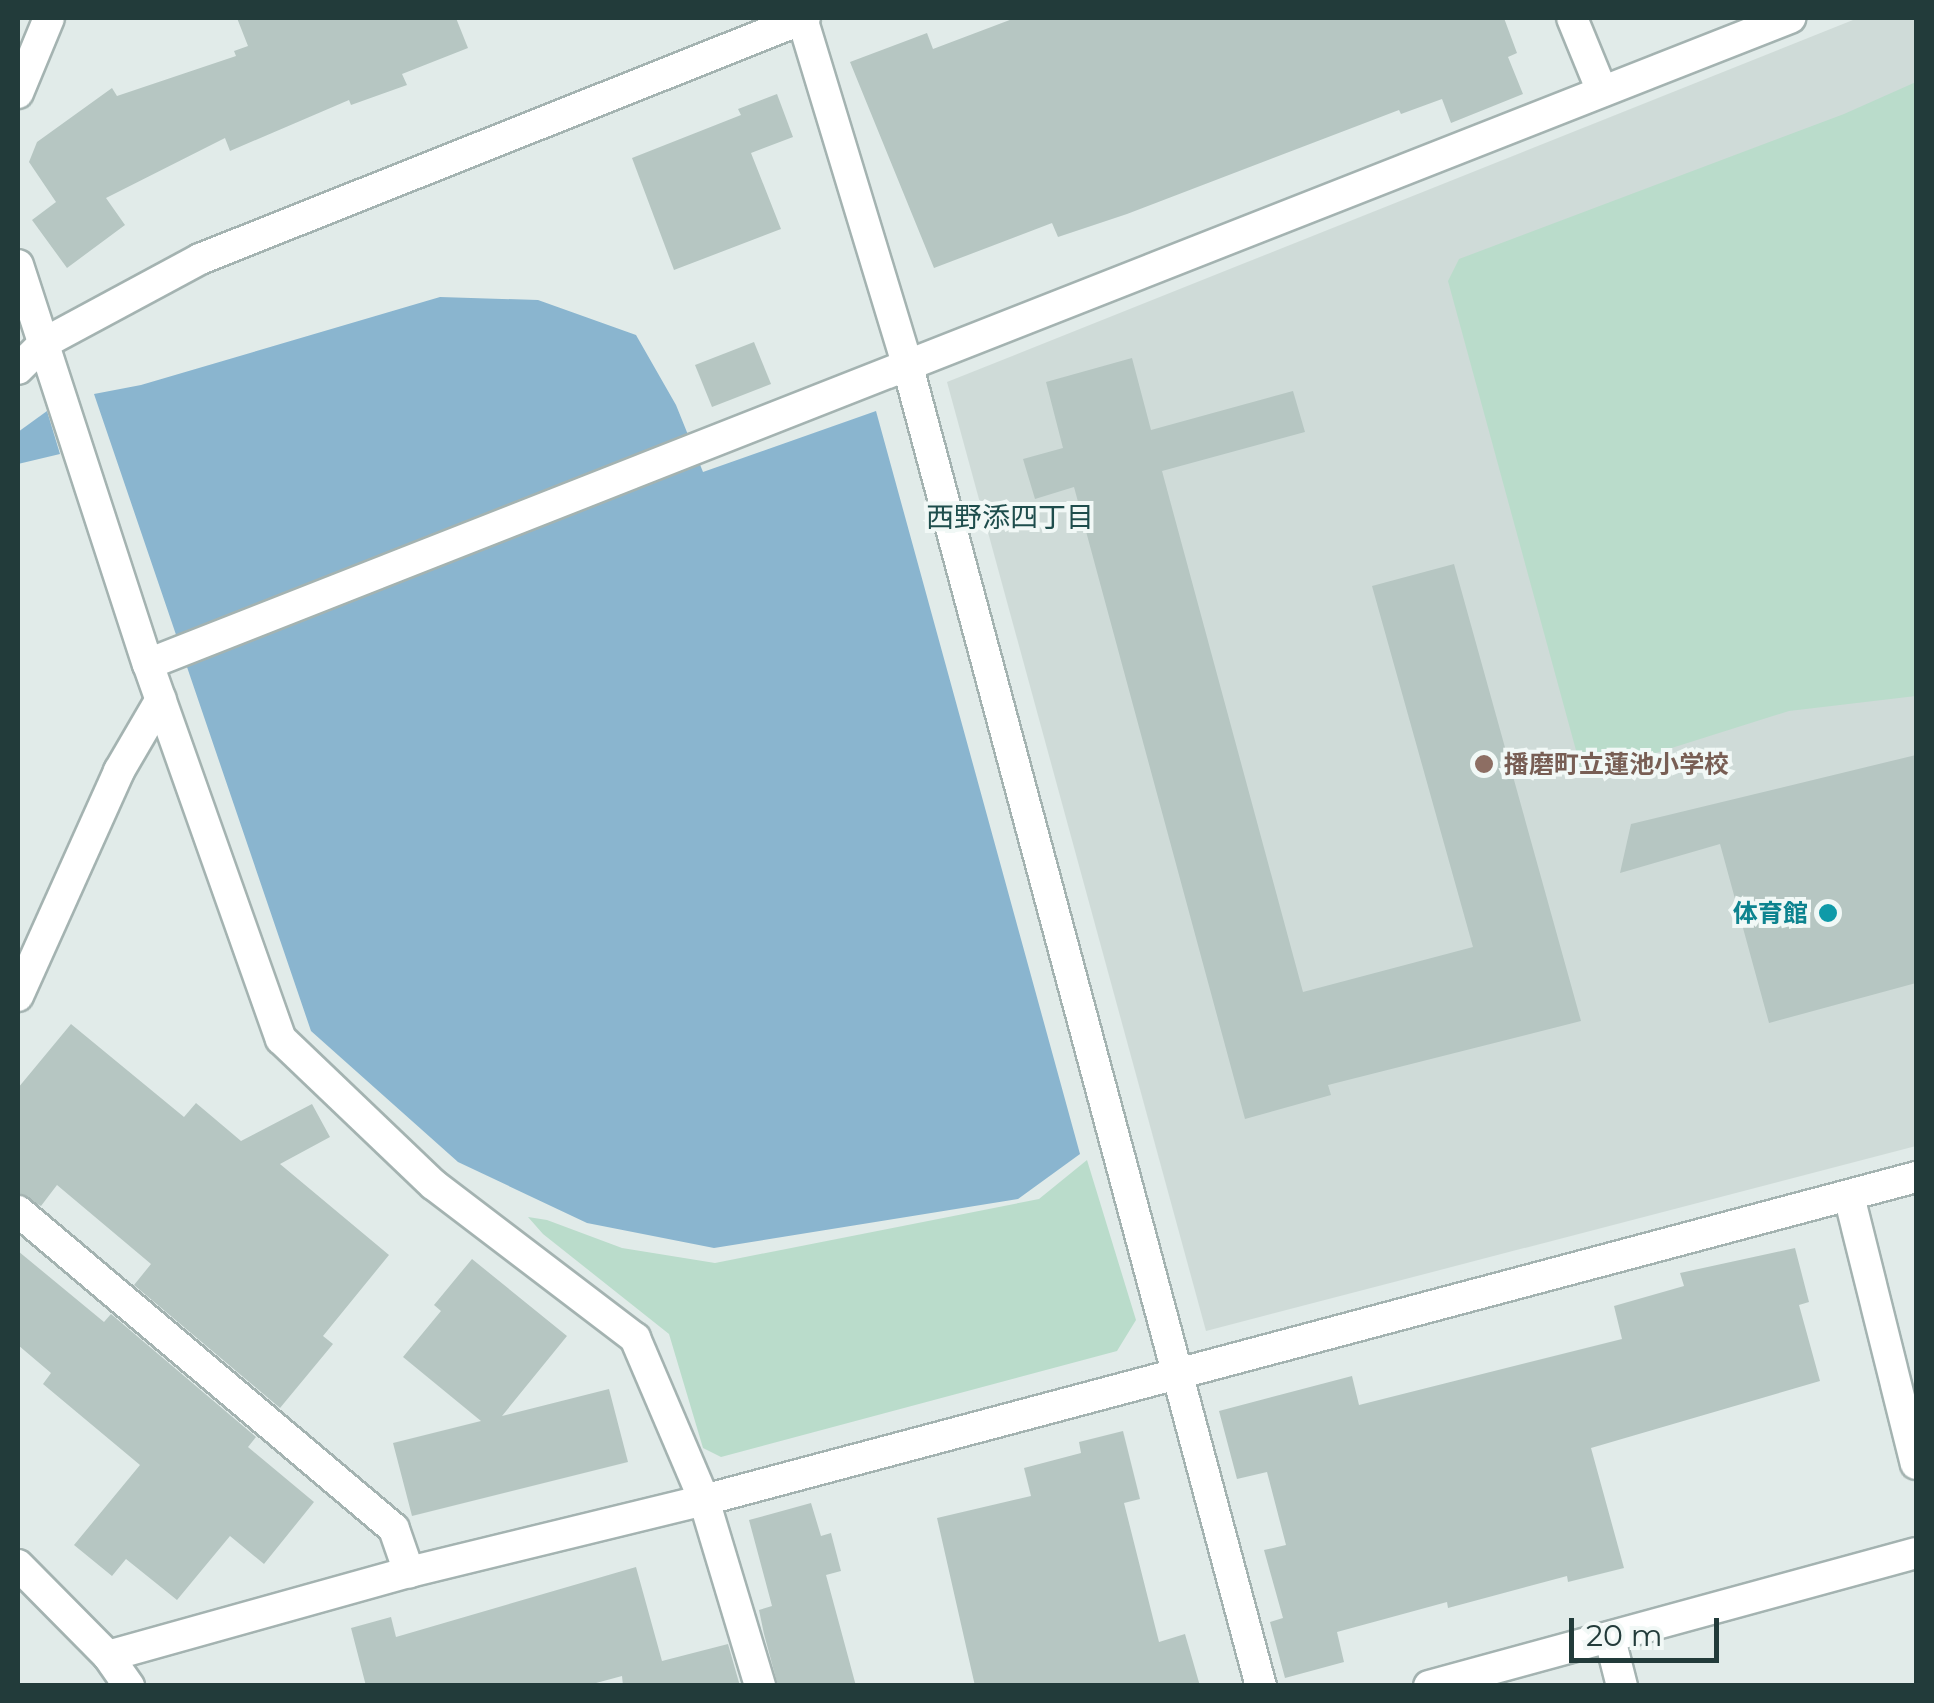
<!DOCTYPE html>
<html>
<head>
<meta charset="utf-8">
<style>
	body { margin:0 }
	#map { position:relative; width:1934px; height:1703px; overflow:hidden; background:#e1ebe9; font-family:Montserrat,"Noto Sans JP",sans-serif }
	div>[style] { position:absolute }
	[style*='--x'] { left:calc(var(--x)*1px); top:calc(var(--y)*1px); width:calc(var(--w)*1px); rotate:calc(var(--a)*1deg) }
	.built>* { inset:0; background:#cfdbd8 }
	.green>* { inset:0; background:#badccb }
	.water>* { inset:0; background:#8ab5cf }
	.building>* { inset:0; background:#b6c6c2 }
	.roads { filter:drop-shadow(2px 0 #a4b3b1) drop-shadow(-2px 0 #a4b3b1) drop-shadow(0 2px #a4b3b1) drop-shadow(0 -2px #a4b3b1) }
	.minor>* { height:30px; margin:-15px; padding:0 15px; transform-origin:15px; border-radius:15px; background:#fff }
	.tertiary>* { height:30px; margin:-15px; padding:0 15px; transform-origin:15px; border-radius:15px; background:#fff }
	.secondary>* { height:30px; margin:-15px; padding:0 15px; transform-origin:15px; border-radius:15px; background:#fff }
	.dots>* { width:28px; height:28px; translate:-50% -50%; box-sizing:border-box; border:5px solid #f1f8f6; border-radius:50% }
	span { translate:-50% -50%; white-space:nowrap; text-align:center; line-height:1.15; -webkit-text-stroke:8px #f1f8f6; paint-order:stroke }
	.education-label { font-size:25px; color:#785e54; font-weight:700 }
	.left { translate:0 -50%; text-align:left }
	.culture-label { font-size:25px; color:#0d838f; font-weight:700 }
	.right { translate:-100% -50%; text-align:right }
	.neighbourhood-label { font-size:28px; color:#1e4d4c }
	.frame { position:absolute; inset:0; border:20px solid #223b3a; pointer-events:none }
	.scale { position:absolute; left:1569px; top:1618px; width:150px; height:45px; box-sizing:border-box; border:5px solid #223b3a; border-top:0; padding-left:12px; font-size:30px; line-height:35px; white-space:nowrap; color:#223b3a; -webkit-text-stroke:8px #f1f8f6; paint-order:stroke }
</style>
</head>
<body>
<div id="map">
	<div class="built">
		<i style="clip-path:polygon(1858px 18px,1916px 18px,1916px 1146px,1206px 1331px,947px 382px)"></i>
	</div>
	<div class="green">
		<i style="clip-path:polygon(1916px 82px,1916px 696px,1789px 711px,1583px 776px,1448px 281px,1459px 259px,1844px 114px)"></i>
		<i style="clip-path:polygon(1087px 1160px,1136px 1320px,1117px 1351px,721px 1457px,703px 1448px,669px 1334px,543px 1234px,528px 1217px,547px 1220px,622px 1248px,715px 1263px,1039px 1199px)"></i>
	</div>
	<div class="water">
		<i style="clip-path:polygon(440px 297px,538px 300px,636px 335px,676px 405px,703px 472px,876px 411px,1080px 1154px,1018px 1199px,714px 1248px,587px 1223px,458px 1162px,311px 1031px,94px 394px,141px 385px)"></i>
		<i style="clip-path:polygon(47px 411px,60px 454px,18px 464px,18px 432px)"></i>
	</div>
	<div class="building">
		<i style="clip-path:polygon(237px 18px,456px 18px,468px 48px,402px 74px,407px 85px,351px 105px,349px 100px,230px 151px,225px 138px,106px 198px,125px 225px,67px 268px,32px 220px,56px 202px,29px 162px,37px 142px,112px 88px,117px 96px,236px 56px,234px 51px,248px 46px)"></i>
		<i style="clip-path:polygon(1015px 18px,1504px 18px,1517px 53px,1508px 57px,1523px 94px,1451px 123px,1442px 99px,1401px 114px,1399px 110px,1127px 214px,1058px 237px,1052px 223px,934px 268px,850px 62px,927px 33px,933px 49px)"></i>
		<i style="clip-path:polygon(777px 94px,793px 137px,751px 153px,781px 229px,674px 270px,632px 158px,741px 115px,738px 109px)"></i>
		<i style="clip-path:polygon(754px 342px,771px 384px,712px 407px,695px 365px)"></i>
		<i style="clip-path:polygon(1132px 358px,1151px 430px,1293px 391px,1305px 432px,1162px 471px,1303px 992px,1473px 947px,1372px 586px,1454px 564px,1581px 1021px,1328px 1085px,1331px 1095px,1245px 1119px,1074px 487px,1035px 499px,1023px 459px,1063px 448px,1046px 382px)"></i>
		<i style="clip-path:polygon(1916px 755px,1916px 983px,1769px 1023px,1720px 844px,1620px 873px,1631px 824px)"></i>
		<i style="clip-path:polygon(71px 1024px,184px 1117px,196px 1103px,241px 1141px,312px 1104px,330px 1137px,280px 1164px,389px 1255px,323px 1336px,333px 1344px,280px 1408px,134px 1285px,151px 1264px,57px 1185px,41px 1206px,18px 1193px,18px 1088px)"></i>
		<i style="clip-path:polygon(1795px 1248px,1809px 1302px,1799px 1305px,1820px 1381px,1591px 1448px,1624px 1568px,1568px 1582px,1567px 1576px,1448px 1608px,1447px 1602px,1337px 1632px,1344px 1662px,1285px 1678px,1270px 1622px,1283px 1618px,1264px 1550px,1286px 1545px,1267px 1472px,1237px 1479px,1219px 1411px,1352px 1376px,1359px 1405px,1622px 1339px,1614px 1306px,1684px 1286px,1680px 1273px)"></i>
		<i style="clip-path:polygon(18px 1251px,104px 1322px,111px 1314px,256px 1437px,248px 1447px,314px 1502px,264px 1564px,230px 1536px,177px 1600px,126px 1559px,112px 1576px,74px 1545px,140px 1465px,43px 1384px,51px 1373px,18px 1345px)"></i>
		<i style="clip-path:polygon(472px 1259px,567px 1336px,502px 1416px,609px 1389px,628px 1462px,412px 1516px,393px 1443px,481px 1421px,403px 1357px,441px 1311px,434px 1305px)"></i>
		<i style="clip-path:polygon(1123px 1431px,1140px 1499px,1124px 1503px,1159px 1642px,1185px 1634px,1200px 1686px,975px 1686px,937px 1518px,1031px 1496px,1024px 1468px,1081px 1453px,1079px 1442px)"></i>
		<i style="clip-path:polygon(811px 1503px,821px 1536px,831px 1533px,841px 1571px,826px 1575px,856px 1686px,778px 1686px,764px 1634px,759px 1610px,772px 1606px,749px 1520px)"></i>
		<i style="clip-path:polygon(636px 1567px,662px 1661px,728px 1644px,740px 1686px,623px 1686px,622px 1676px,585px 1686px,366px 1686px,351px 1628px,391px 1617px,396px 1637px)"></i>
	</div>
	<div class="roads">
		<div class="minor">
			<i style="--x:1572;--y:18;--w:79;--a:67.7"></i>
			<i style="--x:18;--y:265;--w:420;--a:72"></i>
			<i style="--x:148;--y:664;--w:398;--a:70.5"></i>
			<i style="--x:281;--y:1039;--w:211;--a:43.7"></i>
			<i style="--x:434;--y:1185;--w:253;--a:37.3"></i>
			<i style="--x:635;--y:1338;--w:176;--a:66.9"></i>
			<i style="--x:704;--y:1500;--w:194;--a:73.2"></i>
			<i style="--x:148;--y:664;--w:1765;--a:-21.48"></i>
			<i style="--x:18;--y:996;--w:247;--a:-65.8"></i>
			<i style="--x:119;--y:771;--w:83;--a:-59.7"></i>
			<i style="--x:1849;--y:1196;--w:276;--a:76"></i>
			<i style="--x:18;--y:1211;--w:492;--a:40.2"></i>
			<i style="--x:394;--y:1529;--w:46;--a:70.8"></i>
			<i style="--x:1610;--y:1639;--w:49;--a:75.7"></i>
			<i style="--x:108;--y:1656;--w:313;--a:-15.6"></i>
			<i style="--x:409;--y:1572;--w:304;--a:-13.7"></i>
			<i style="--x:1429;--y:1686;--w:505;--a:-15.28"></i>
		</div>
		<div class="tertiary">
			<i style="--x:802;--y:18;--w:365;--a:73.1"></i>
			<i style="--x:908;--y:367;--w:1365;--a:75.02"></i>
			<i style="--x:18;--y:369;--w:37;--a:-45"></i>
			<i style="--x:44;--y:343;--w:177;--a:-28.3"></i>
			<i style="--x:200;--y:259;--w:651;--a:-21.72"></i>
			<i style="--x:704;--y:1500;--w:1254;--a:-14.92"></i>
			<i style="--x:18;--y:1565;--w:128;--a:45.3"></i>
			<i style="--x:108;--y:1656;--w:37;--a:55"></i>
		</div>
		<div class="secondary">
			<i style="--x:18;--y:93;--w:81;--a:-67.5"></i>
		</div>
	</div>
	<div class="dots">
		<i style="left:1484px;top:764px;background:#8d6e63"></i>
		<i style="left:1828px;top:913px;background:#0f9aa8"></i>
	</div>
	<div class="education-label">
		<span class="left" style="left:1504px;top:764px">播磨町立蓮池小学校</span>
	</div>
	<div class="culture-label">
		<span class="right" style="left:1808px;top:913px">体育館</span>
	</div>
	<div class="neighbourhood-label">
		<span style="left:1010px;top:517px">西野添四丁目</span>
	</div>
	<div class="frame"></div>
	<div class="scale">20 m</div>
</div>
</body>
</html>
